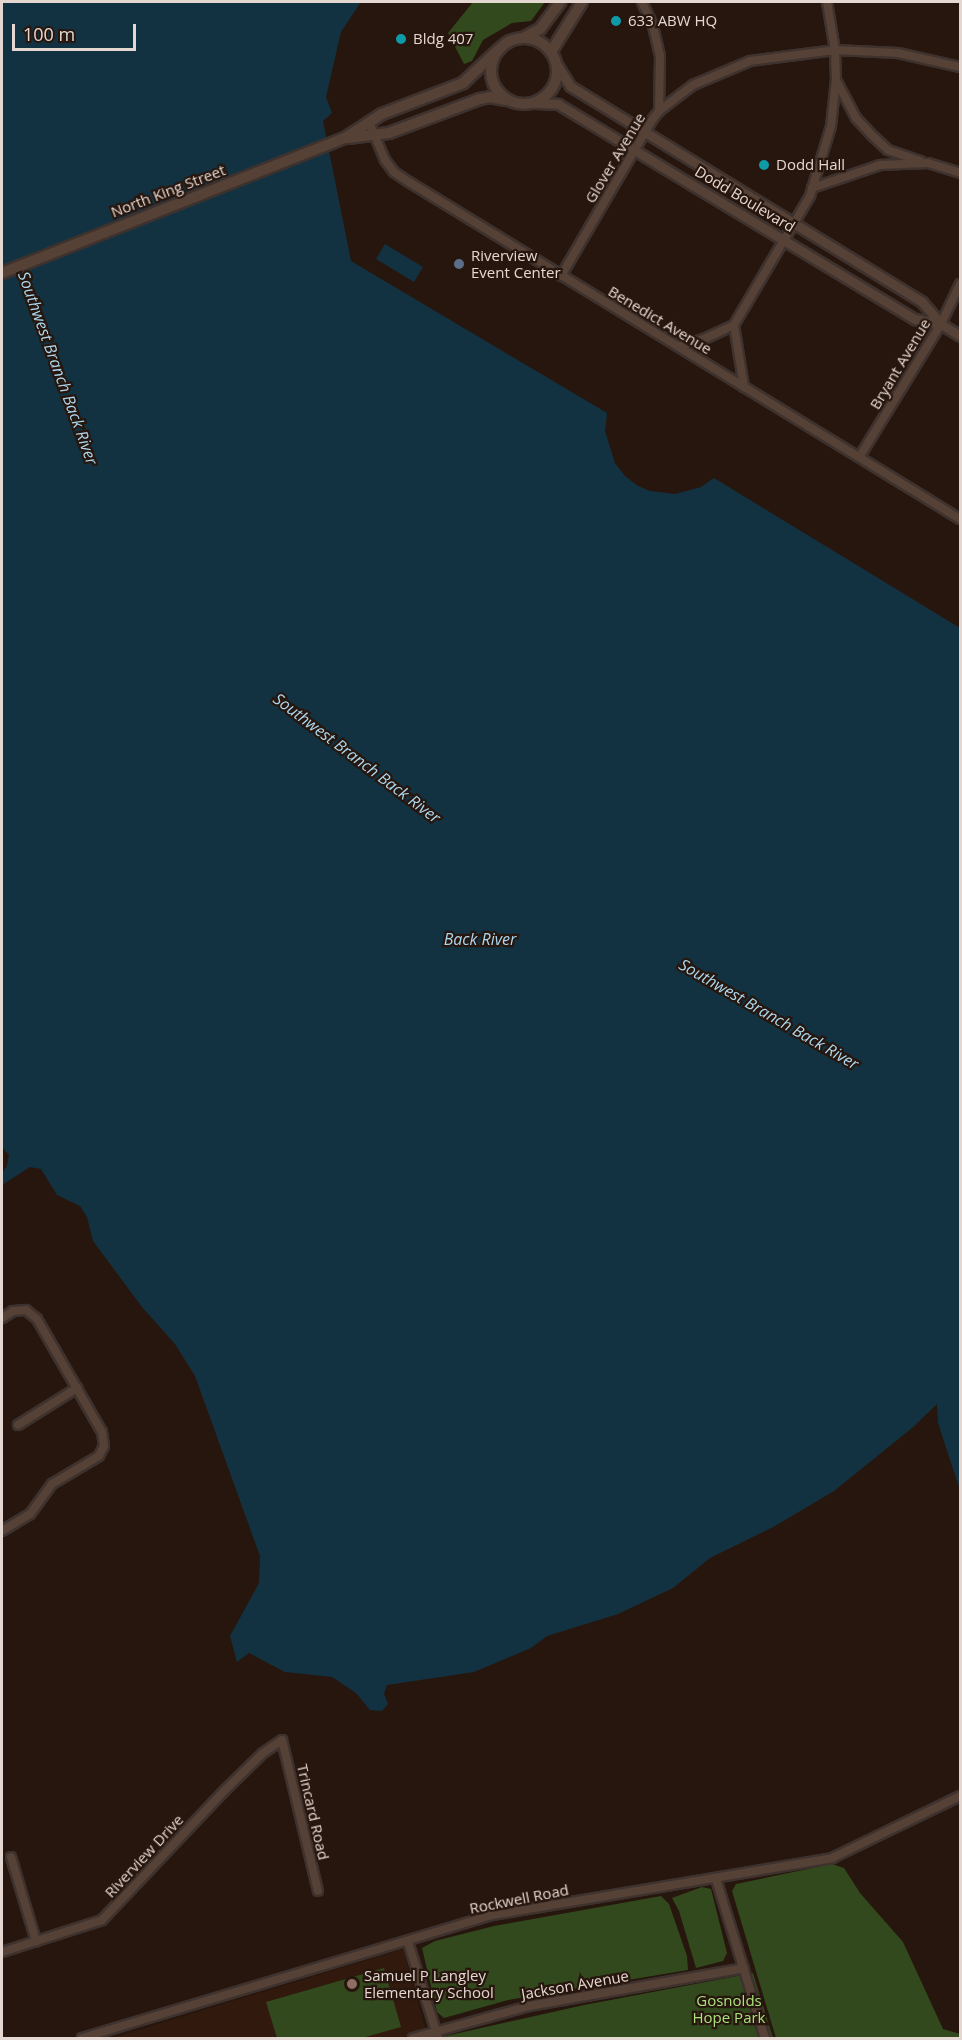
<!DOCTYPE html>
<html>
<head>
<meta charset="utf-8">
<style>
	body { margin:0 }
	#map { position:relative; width:962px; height:2040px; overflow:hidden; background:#27160d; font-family:"Open Sans",sans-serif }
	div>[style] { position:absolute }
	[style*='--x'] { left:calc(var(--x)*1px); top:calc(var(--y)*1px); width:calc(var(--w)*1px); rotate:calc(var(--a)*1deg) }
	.built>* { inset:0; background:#311a0d }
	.green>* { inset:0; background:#31491c }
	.water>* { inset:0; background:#123241 }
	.roads { filter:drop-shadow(2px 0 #3e322e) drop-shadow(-2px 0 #3e322e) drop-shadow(0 2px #3e322e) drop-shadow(0 -2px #3e322e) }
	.minor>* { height:8px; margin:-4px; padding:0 4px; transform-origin:4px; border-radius:4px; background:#554136 }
	.tertiary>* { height:9px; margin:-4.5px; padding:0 4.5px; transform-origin:4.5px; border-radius:4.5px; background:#554136 }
	.secondary>* { height:10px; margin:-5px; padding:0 5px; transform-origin:5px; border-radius:5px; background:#554136 }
	.secondary>.ring { margin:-5px; padding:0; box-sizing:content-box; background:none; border:10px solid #554136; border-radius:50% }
	.dots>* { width:16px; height:16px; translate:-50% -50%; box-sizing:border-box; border:3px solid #27160d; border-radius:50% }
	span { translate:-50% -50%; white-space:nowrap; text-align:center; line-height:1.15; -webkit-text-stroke:4.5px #27160d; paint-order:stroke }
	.poi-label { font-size:15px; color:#e4d7d1 }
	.left { translate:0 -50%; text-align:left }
	.street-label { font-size:15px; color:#e4d7d1 }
	.park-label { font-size:15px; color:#a8e17b }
	.water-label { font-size:16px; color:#abd8f0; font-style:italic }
	.frame { position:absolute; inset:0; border:3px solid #e4d7d1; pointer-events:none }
	.scale { position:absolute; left:12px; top:24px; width:124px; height:27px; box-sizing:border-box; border:3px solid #e4d7d1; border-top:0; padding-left:8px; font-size:18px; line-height:21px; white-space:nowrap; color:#e4d7d1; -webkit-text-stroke:4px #27160d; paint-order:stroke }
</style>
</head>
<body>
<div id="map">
	<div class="built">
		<i style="clip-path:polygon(403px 1949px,428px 2038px,113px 2038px)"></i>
	</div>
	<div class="green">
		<i style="clip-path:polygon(473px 2px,545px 2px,531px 21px,512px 23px,483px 40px,472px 61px,464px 64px,448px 33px)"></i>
		<i style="clip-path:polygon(832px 1864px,844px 1868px,860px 1893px,903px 1942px,943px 2029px,960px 2034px,960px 2038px,776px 2038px,732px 1891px,736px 1884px)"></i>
		<i style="clip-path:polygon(702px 1887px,711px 1889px,727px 1953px,723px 1961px,696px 1968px,679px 1911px,672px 1898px)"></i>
		<i style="clip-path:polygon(661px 1896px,669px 1904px,687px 1956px,688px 1970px,508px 2000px,444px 2018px,437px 2012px,422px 1948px,435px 1941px,494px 1926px)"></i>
		<i style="clip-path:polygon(384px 1968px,401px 2027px,362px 2038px,277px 2038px,266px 2002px)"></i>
		<i style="clip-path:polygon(753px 1973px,773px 2038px,437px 2038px,584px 2005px)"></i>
	</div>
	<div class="water">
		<i style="clip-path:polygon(2px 2px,361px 2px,341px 32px,326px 97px,332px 113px,323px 121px,351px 261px,607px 413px,605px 431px,615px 463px,625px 476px,638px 486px,650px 491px,675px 494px,701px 487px,714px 478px,960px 628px,960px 1490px,938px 1423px,937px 1404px,912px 1428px,834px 1491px,775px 1526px,710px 1558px,673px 1588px,618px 1614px,547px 1636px,531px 1648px,474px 1672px,387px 1685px,384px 1694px,388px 1704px,382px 1711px,370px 1710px,356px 1693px,332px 1677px,285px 1672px,249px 1653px,237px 1662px,230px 1636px,259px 1583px,260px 1556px,195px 1376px,175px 1344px,142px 1307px,93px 1241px,87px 1217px,80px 1206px,57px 1195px,41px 1169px,30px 1167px,2px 1185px,2px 1173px,7px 1166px,9px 1155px,2px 1147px)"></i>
		<i style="clip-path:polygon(385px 244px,423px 267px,414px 282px,376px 259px)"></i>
	</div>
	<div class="roads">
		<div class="minor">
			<i style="--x:642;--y:2;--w:26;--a:65"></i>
			<i style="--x:653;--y:26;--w:31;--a:77"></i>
			<i style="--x:660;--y:56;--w:55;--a:91"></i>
			<i style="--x:836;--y:80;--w:43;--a:62.2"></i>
			<i style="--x:856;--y:118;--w:26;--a:47"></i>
			<i style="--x:874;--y:137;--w:19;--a:43"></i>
			<i style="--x:888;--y:150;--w:34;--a:19"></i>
			<i style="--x:369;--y:122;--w:41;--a:67.2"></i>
			<i style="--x:385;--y:160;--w:15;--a:53"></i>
			<i style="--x:394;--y:172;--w:18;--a:34"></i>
			<i style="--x:409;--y:182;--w:646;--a:31.45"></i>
			<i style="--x:812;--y:188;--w:72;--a:-18.7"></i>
			<i style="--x:880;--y:165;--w:48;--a:-2.4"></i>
			<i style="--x:928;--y:163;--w:34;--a:17"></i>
			<i style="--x:561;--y:276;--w:181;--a:-59.7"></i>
			<i style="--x:652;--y:120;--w:11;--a:-52"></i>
			<i style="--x:659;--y:111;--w:43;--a:-37.4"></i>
			<i style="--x:693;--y:85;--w:62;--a:-22.8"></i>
			<i style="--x:750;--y:61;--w:86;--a:-7.4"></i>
			<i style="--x:835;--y:50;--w:63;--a:2.7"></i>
			<i style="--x:898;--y:53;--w:64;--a:12.7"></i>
			<i style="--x:734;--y:325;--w:63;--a:80.8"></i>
			<i style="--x:679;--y:346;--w:26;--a:-16"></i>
			<i style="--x:704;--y:339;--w:33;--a:-25"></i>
			<i style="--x:734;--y:325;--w:150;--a:-59.5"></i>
			<i style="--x:810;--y:196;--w:73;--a:-73.3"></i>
			<i style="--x:831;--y:126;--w:46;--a:-83.8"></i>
			<i style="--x:836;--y:80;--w:30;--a:-92"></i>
			<i style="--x:835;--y:50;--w:49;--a:-99.5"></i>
			<i style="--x:860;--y:456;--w:155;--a:-58.5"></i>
			<i style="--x:941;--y:324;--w:44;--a:-64.6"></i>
			<i style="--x:2;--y:1318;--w:13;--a:-32"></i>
			<i style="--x:13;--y:1311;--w:13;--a:-4"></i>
			<i style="--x:26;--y:1310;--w:14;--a:39"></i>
			<i style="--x:37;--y:1319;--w:130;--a:60.1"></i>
			<i style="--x:102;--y:1432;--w:14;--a:82"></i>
			<i style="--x:104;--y:1446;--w:11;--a:117"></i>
			<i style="--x:99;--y:1456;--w:55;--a:149.2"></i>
			<i style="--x:52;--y:1484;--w:37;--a:126"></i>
			<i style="--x:30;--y:1514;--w:33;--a:149"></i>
			<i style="--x:18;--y:1425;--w:70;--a:-32.1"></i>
			<i style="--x:11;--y:1857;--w:88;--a:73.4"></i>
			<i style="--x:716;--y:1879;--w:166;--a:72.9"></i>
			<i style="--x:408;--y:1942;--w:101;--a:72.6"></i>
			<i style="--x:2;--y:1952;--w:105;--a:-17.7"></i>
			<i style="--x:102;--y:1920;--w:178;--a:-46.6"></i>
			<i style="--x:224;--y:1791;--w:54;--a:-44.3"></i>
			<i style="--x:263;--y:1753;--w:23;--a:-34"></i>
			<i style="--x:282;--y:1740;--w:155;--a:76.6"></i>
			<i style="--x:82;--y:2038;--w:429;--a:-16.7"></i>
			<i style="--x:493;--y:1915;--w:344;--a:-9.5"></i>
			<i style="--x:832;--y:1858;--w:142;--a:-25.8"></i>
			<i style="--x:413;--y:2038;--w:120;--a:-15.4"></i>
			<i style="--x:529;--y:2006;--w:218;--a:-10"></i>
		</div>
		<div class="tertiary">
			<i style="--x:557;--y:65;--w:25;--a:58"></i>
			<i style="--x:570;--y:86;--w:413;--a:31.5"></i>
			<i style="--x:922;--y:302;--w:29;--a:49"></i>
			<i style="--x:941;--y:324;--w:22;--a:32"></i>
			<i style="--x:534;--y:103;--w:24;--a:2"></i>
			<i style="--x:558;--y:104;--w:417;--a:31.1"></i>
			<i style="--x:915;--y:319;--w:26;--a:11"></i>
		</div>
		<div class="secondary">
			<i style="--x:525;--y:37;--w:17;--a:-28"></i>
			<i style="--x:540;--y:29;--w:34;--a:-53"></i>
			<i class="ring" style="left:491px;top:38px;width:56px;height:56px"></i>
			<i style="--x:551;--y:52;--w:59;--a:-58.2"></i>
			<i style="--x:348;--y:138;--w:41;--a:-7"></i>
			<i style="--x:389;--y:133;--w:97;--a:-20.5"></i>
			<i style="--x:480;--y:99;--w:10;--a:-11"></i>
			<i style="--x:490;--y:97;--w:16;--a:11"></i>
			<i style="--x:2;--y:273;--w:369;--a:-21.5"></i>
			<i style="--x:345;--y:138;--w:44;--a:-33"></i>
			<i style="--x:382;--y:114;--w:87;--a:-20.9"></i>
			<i style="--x:463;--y:83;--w:48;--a:-43.3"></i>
		</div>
	</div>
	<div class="dots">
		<i style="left:616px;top:21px;background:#0f9aa8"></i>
		<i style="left:401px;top:39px;background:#0f9aa8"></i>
		<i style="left:764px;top:165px;background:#0f9aa8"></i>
		<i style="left:459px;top:264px;background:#5c6f8a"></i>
		<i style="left:352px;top:1984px;background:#8d6e63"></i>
	</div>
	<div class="poi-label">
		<span class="left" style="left:628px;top:21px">633 ABW HQ</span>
		<span class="left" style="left:413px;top:39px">Bldg 407</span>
		<span class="left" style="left:776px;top:165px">Dodd Hall</span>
		<span class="left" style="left:471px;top:264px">Riverview<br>Event Center</span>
		<span class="left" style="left:364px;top:1984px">Samuel P Langley<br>Elementary School</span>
	</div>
	<div class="street-label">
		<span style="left:615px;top:158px;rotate:-59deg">Glover Avenue</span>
		<span style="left:168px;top:191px;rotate:-21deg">North King Street</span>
		<span style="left:745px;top:199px;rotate:31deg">Dodd Boulevard</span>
		<span style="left:660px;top:320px;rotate:31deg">Benedict Avenue</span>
		<span style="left:900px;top:364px;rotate:-59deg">Bryant Avenue</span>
		<span style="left:313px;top:1812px;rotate:77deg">Trincard Road</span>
		<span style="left:144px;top:1856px;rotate:-47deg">Riverview Drive</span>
		<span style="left:519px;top:1899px;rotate:-11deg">Rockwell Road</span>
		<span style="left:575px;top:1985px;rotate:-10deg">Jackson Avenue</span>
	</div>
	<div class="park-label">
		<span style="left:729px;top:2009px">Gosnolds<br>Hope Park</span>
	</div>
	<div class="water-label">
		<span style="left:58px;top:368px;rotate:70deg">Southwest Branch Back River</span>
		<span style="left:357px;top:758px;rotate:37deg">Southwest Branch Back River</span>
		<span style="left:480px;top:939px">Back River</span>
		<span style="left:769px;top:1014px;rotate:30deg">Southwest Branch Back River</span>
	</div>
	<div class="frame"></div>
	<div class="scale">100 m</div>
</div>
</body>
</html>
